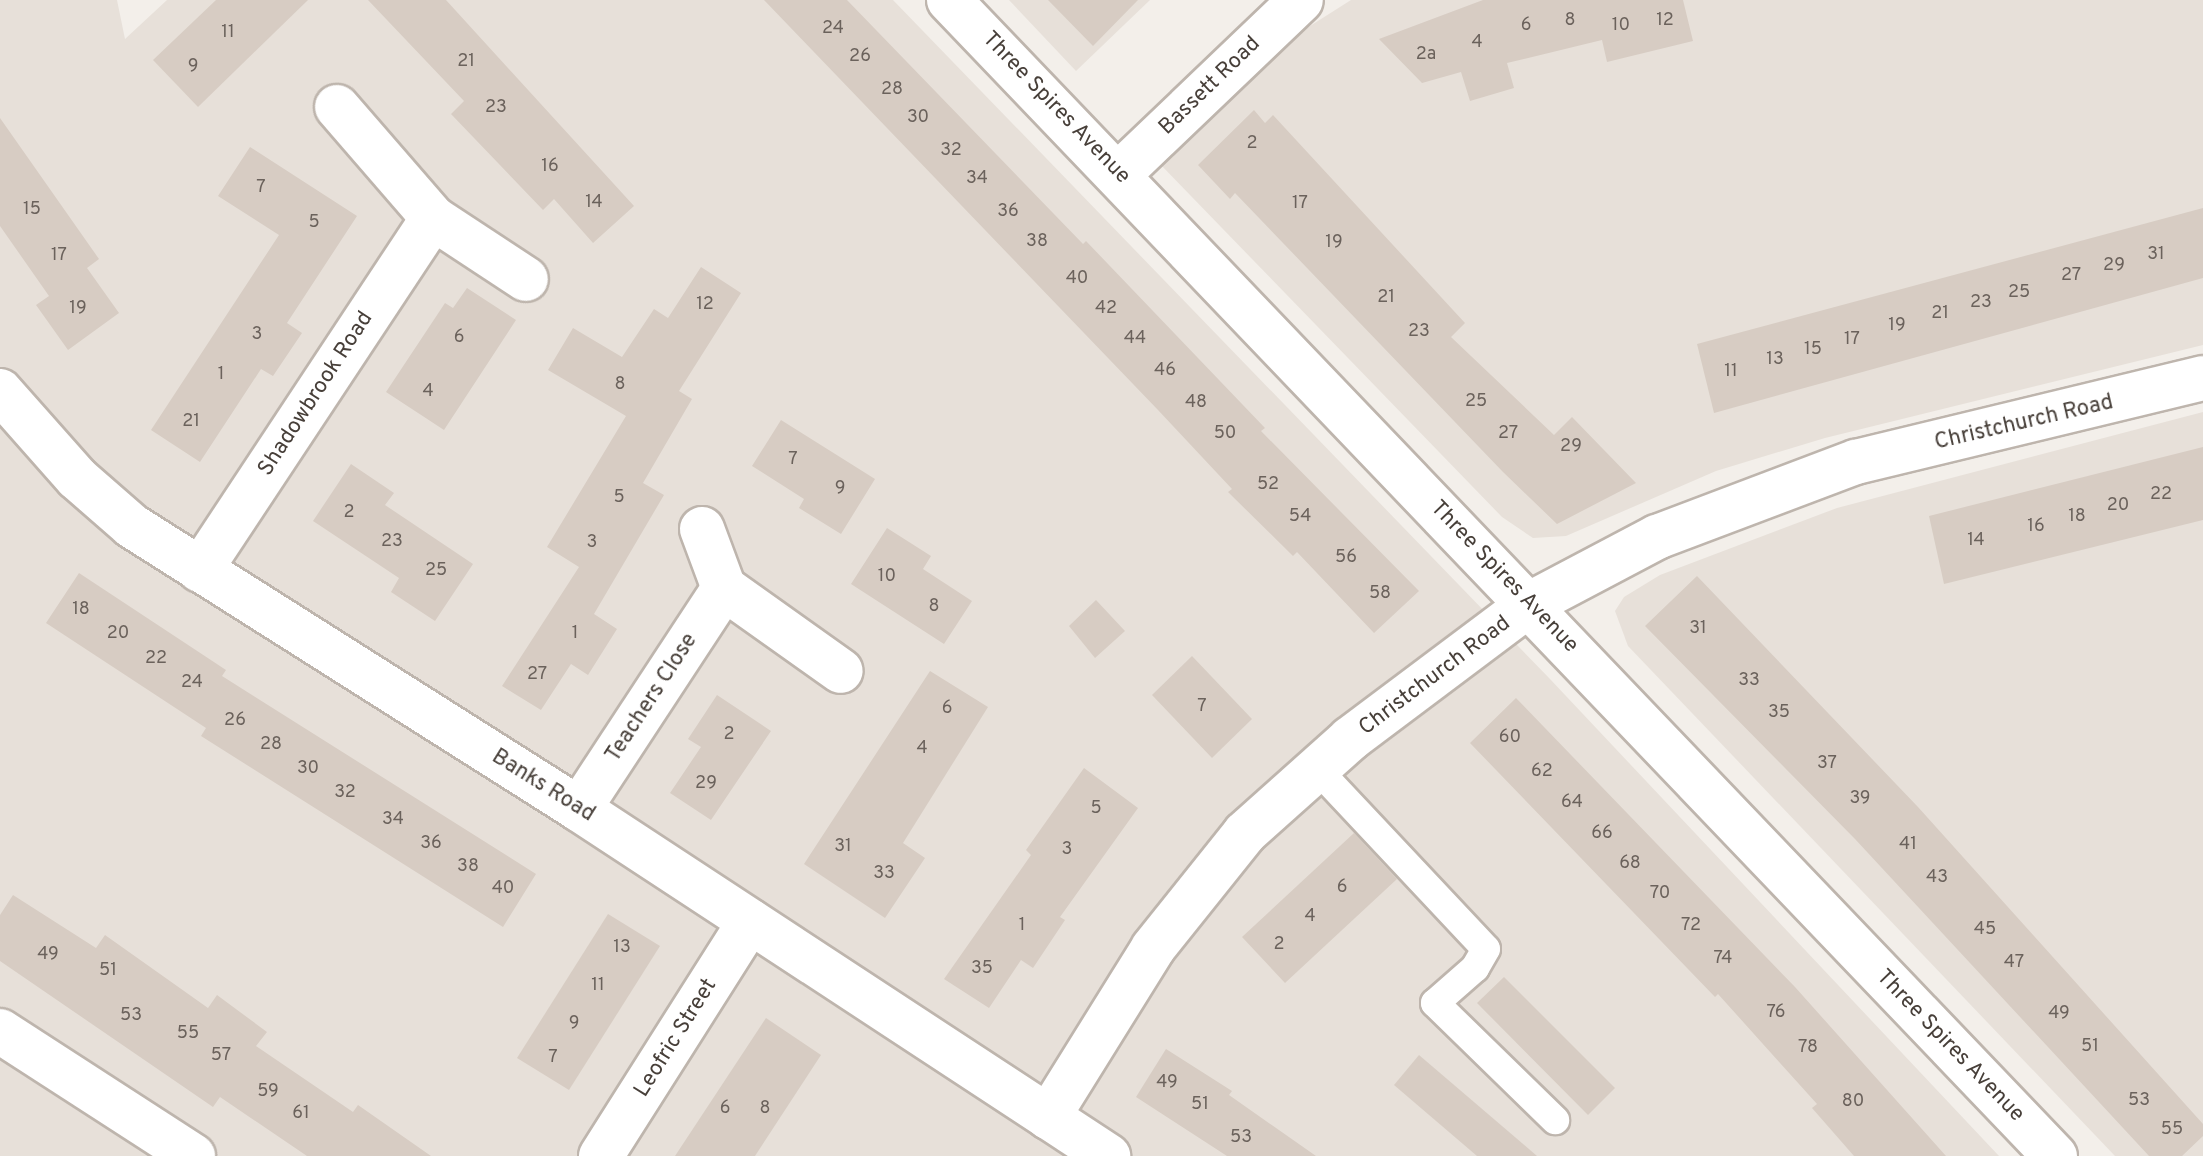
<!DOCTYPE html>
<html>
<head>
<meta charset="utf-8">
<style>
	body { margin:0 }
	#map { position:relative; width:2203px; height:1156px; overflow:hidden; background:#f3efea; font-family:Overpass,sans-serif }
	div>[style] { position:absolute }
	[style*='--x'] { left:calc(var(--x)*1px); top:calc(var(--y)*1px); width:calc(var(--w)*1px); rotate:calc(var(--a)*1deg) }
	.residential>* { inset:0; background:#e7e0d9 }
	.building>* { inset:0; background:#d7ccc3 }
	.roads { filter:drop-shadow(2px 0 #beb5ad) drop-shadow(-2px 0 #beb5ad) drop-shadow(0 2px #beb5ad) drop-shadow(0 -2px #beb5ad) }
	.service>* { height:28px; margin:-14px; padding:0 14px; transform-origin:14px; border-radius:14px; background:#fff }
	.minor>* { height:44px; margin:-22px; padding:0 22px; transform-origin:22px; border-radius:22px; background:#fff }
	span { translate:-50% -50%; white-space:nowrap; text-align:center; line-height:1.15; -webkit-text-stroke:6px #fff; paint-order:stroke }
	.number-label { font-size:18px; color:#6b625c }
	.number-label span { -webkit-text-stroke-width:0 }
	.street-label { font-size:22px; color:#473f39 }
</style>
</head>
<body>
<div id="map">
	<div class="residential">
		<i style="clip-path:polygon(0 0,117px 0,125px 39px,167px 0,893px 0,1550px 679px,1999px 1156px,0 1156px)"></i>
		<i style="clip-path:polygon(1009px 0,1150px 0,1076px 71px)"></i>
		<i style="clip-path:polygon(1351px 0,2203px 0,2203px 345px,1825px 438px,1716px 471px,1566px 536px,1533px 538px,1502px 517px,1159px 163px,1288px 40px)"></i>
		<i style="clip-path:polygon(2203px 412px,2203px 1156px,2115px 1156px,1628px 646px,1615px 611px,1624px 597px,1660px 575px,1837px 508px)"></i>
	</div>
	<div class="building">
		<i style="clip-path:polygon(216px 0,308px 0,198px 107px,153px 60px)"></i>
		<i style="clip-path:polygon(368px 0,446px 0,634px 206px,593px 243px,554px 199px,543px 210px,451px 114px,464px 101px)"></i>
		<i style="clip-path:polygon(764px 0,847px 0,1083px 244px,1086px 241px,1265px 428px,1261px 431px,1419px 591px,1374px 633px,1297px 552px,1293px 556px,1228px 492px,1232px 489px,1158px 410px)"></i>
		<i style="clip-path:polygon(1048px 0,1138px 0,1093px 46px)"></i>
		<i style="clip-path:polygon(1483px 0,1683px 0,1693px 41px,1607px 62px,1602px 40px,1507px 63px,1514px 88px,1470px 101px,1461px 72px,1422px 83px,1379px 39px)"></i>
		<i style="clip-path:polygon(1254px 110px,1265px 123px,1273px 115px,1465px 323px,1451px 337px,1554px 435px,1572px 417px,1636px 483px,1557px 524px,1503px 472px,1235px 193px,1230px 199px,1198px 165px)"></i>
		<i style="clip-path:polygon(0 118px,99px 259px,87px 268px,119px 313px,68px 350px,36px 305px,49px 296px,0 226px)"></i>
		<i style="clip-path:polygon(250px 147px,357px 216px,287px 323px,302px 333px,273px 376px,261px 369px,200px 462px,151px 430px,279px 235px,218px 196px)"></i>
		<i style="clip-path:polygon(2203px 208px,2203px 278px,1714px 413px,1697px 344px)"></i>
		<i style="clip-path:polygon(701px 267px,741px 293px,679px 391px,692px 399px,643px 483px,664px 495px,594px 614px,617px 629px,588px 675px,571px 664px,541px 710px,502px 686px,579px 567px,547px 547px,626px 416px,548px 370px,573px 328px,622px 357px,654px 309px,668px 318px)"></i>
		<i style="clip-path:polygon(467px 288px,516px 320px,444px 430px,386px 392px,445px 303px,453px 308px)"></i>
		<i style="clip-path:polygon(781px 420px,875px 479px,841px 534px,799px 508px,804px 499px,752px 466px)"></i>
		<i style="clip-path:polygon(2203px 447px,2203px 520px,1944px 584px,1929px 516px)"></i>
		<i style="clip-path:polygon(351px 464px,394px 493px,385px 505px,473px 564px,435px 621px,391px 592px,399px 578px,313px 521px)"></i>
		<i style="clip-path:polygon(887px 528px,931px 556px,923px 569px,972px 601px,944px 644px,851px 584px)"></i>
		<i style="clip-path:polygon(79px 573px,226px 670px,222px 676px,536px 874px,503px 927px,201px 736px,206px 728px,46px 623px)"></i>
		<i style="clip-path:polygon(1697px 576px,1918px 807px,2203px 1124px,2203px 1136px,2182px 1156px,2149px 1156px,1855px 839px,1645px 626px)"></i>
		<i style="clip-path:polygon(1096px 600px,1125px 631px,1095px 658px,1069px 626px)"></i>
		<i style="clip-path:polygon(1192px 656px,1252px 719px,1212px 758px,1152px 695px)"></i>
		<i style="clip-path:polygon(930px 671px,988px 707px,903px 843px,925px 858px,885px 918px,804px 864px)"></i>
		<i style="clip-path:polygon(717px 695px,771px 731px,711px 820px,670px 793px,701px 747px,688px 739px)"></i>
		<i style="clip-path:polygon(1516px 698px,1795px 987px,1946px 1156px,1854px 1156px,1812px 1108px,1817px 1104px,1718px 994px,1715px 997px,1470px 743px)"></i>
		<i style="clip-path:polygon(1084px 768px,1138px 808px,1060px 917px,1065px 920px,1033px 968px,1021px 960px,989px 1008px,944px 979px,1031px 855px,1026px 850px)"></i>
		<i style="clip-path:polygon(1354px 833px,1397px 879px,1285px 983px,1242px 937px)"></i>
		<i style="clip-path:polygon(13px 895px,96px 948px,105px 935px,208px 1008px,217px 995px,267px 1032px,256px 1046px,353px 1112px,358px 1105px,431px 1156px,307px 1156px,220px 1097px,213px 1107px,0 961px,0 915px)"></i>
		<i style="clip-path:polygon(608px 914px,660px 946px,569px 1090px,517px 1058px)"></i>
		<i style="clip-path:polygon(1504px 977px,1615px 1088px,1588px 1115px,1477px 1003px)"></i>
		<i style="clip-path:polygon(766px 1018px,821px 1055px,755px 1156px,675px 1156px)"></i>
		<i style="clip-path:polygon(1166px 1049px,1232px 1091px,1229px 1095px,1316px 1156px,1227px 1156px,1136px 1097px)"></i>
		<i style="clip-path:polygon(1419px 1055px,1537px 1156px,1477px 1156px,1394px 1085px)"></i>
	</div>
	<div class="roads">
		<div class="service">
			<i style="--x:1318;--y:770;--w:245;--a:46.8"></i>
			<i style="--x:1486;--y:949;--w:22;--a:120"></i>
			<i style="--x:1475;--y:968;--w:53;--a:138.8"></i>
			<i style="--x:1435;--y:1003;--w:168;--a:44.3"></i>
		</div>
		<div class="minor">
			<i style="--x:949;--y:0;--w:1600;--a:46.27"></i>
			<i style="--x:337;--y:107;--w:147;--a:49.1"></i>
			<i style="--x:433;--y:218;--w:111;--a:33.3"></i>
			<i style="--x:1120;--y:173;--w:250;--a:-43.7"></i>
			<i style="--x:0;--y:391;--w:116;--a:48.5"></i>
			<i style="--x:77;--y:478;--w:73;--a:41.1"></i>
			<i style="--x:132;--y:526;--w:529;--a:32.34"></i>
			<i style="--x:579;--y:809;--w:633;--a:33.26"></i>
			<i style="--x:702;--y:529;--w:63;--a:69.6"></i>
			<i style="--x:724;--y:588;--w:143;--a:35.4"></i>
			<i style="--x:200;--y:570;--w:422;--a:-56.5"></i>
			<i style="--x:579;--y:809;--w:264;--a:-56.7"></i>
			<i style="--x:0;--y:1031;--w:230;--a:32.9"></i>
			<i style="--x:1048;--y:1117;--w:199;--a:-58.1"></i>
			<i style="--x:1153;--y:948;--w:147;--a:-51.3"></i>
			<i style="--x:1245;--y:833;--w:141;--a:-41.8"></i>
			<i style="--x:1350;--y:739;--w:225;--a:-36.9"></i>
			<i style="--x:1530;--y:604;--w:144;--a:-27.8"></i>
			<i style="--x:1657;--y:537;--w:213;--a:-20.7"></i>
			<i style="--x:1856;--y:462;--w:357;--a:-13.6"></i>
			<i style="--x:601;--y:1156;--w:278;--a:-57.6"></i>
		</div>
	</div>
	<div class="number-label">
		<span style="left:1570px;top:21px">8</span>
		<span style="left:1665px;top:21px">12</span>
		<span style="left:1526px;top:26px">6</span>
		<span style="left:1621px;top:26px">10</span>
		<span style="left:833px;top:29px">24</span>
		<span style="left:228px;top:33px">11</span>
		<span style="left:1477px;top:43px">4</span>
		<span style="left:1426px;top:55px">2a</span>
		<span style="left:860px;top:57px">26</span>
		<span style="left:466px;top:62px">21</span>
		<span style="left:193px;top:67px">9</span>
		<span style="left:892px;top:90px">28</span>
		<span style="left:496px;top:108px">23</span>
		<span style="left:918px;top:118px">30</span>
		<span style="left:1252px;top:144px">2</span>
		<span style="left:951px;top:151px">32</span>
		<span style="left:550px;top:167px">16</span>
		<span style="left:977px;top:179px">34</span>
		<span style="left:261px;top:188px">7</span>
		<span style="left:594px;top:203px">14</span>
		<span style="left:1300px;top:204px">17</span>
		<span style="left:32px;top:210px">15</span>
		<span style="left:1008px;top:212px">36</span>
		<span style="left:314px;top:223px">5</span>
		<span style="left:1037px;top:242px">38</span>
		<span style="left:1334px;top:243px">19</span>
		<span style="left:2156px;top:255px">31</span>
		<span style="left:59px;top:256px">17</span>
		<span style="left:2114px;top:266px">29</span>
		<span style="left:2071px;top:276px">27</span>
		<span style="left:1077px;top:279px">40</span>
		<span style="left:2019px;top:293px">25</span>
		<span style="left:1386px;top:298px">21</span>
		<span style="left:1981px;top:303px">23</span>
		<span style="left:705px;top:305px">12</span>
		<span style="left:78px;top:309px">19</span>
		<span style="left:1106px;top:309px">42</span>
		<span style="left:1940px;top:314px">21</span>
		<span style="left:1897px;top:326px">19</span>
		<span style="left:1419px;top:332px">23</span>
		<span style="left:257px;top:335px">3</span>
		<span style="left:459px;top:338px">6</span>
		<span style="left:1135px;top:339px">44</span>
		<span style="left:1852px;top:340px">17</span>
		<span style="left:1813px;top:350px">15</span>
		<span style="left:1775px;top:360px">13</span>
		<span style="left:1165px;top:371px">46</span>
		<span style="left:1731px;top:372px">11</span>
		<span style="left:221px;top:375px">1</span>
		<span style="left:620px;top:385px">8</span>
		<span style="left:428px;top:392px">4</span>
		<span style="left:1476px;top:402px">25</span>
		<span style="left:1196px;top:403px">48</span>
		<span style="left:191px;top:422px">21</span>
		<span style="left:1225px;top:434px">50</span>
		<span style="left:1508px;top:434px">27</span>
		<span style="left:1571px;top:447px">29</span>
		<span style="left:793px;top:460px">7</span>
		<span style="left:1268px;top:485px">52</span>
		<span style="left:840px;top:489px">9</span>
		<span style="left:2161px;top:495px">22</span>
		<span style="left:619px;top:498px">5</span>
		<span style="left:2118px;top:506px">20</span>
		<span style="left:349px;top:513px">2</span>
		<span style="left:1300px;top:517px">54</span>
		<span style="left:2077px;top:517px">18</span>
		<span style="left:2036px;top:527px">16</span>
		<span style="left:1976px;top:541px">14</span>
		<span style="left:392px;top:542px">23</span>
		<span style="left:592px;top:543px">3</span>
		<span style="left:1346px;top:558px">56</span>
		<span style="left:436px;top:571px">25</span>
		<span style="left:887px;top:577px">10</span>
		<span style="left:1380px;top:594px">58</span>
		<span style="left:934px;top:607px">8</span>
		<span style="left:81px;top:610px">18</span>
		<span style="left:1698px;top:629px">31</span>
		<span style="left:118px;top:634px">20</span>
		<span style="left:575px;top:634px">1</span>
		<span style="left:156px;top:659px">22</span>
		<span style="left:537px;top:675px">27</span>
		<span style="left:1749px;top:681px">33</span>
		<span style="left:192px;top:683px">24</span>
		<span style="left:1202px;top:707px">7</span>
		<span style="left:947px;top:709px">6</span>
		<span style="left:1779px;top:713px">35</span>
		<span style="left:235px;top:721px">26</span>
		<span style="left:729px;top:735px">2</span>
		<span style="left:1510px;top:738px">60</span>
		<span style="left:271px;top:745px">28</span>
		<span style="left:922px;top:749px">4</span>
		<span style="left:1827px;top:764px">37</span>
		<span style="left:308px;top:769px">30</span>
		<span style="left:1542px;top:772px">62</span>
		<span style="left:706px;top:784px">29</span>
		<span style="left:345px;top:793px">32</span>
		<span style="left:1860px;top:799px">39</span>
		<span style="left:1572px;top:803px">64</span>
		<span style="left:1096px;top:809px">5</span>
		<span style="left:393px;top:820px">34</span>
		<span style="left:1602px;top:834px">66</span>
		<span style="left:431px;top:844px">36</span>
		<span style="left:1908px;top:845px">41</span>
		<span style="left:843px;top:847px">31</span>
		<span style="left:1067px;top:850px">3</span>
		<span style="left:1630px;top:864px">68</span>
		<span style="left:468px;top:867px">38</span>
		<span style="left:884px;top:874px">33</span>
		<span style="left:1937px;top:878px">43</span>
		<span style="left:1342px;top:888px">6</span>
		<span style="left:503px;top:889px">40</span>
		<span style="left:1660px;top:894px">70</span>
		<span style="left:1310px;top:917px">4</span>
		<span style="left:1022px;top:926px">1</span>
		<span style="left:1691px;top:926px">72</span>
		<span style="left:1985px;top:930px">45</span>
		<span style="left:1279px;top:945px">2</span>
		<span style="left:622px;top:948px">13</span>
		<span style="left:48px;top:955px">49</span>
		<span style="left:1723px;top:959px">74</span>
		<span style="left:2014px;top:963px">47</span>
		<span style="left:982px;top:969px">35</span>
		<span style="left:108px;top:971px">51</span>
		<span style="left:598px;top:986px">11</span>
		<span style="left:1776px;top:1013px">76</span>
		<span style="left:2059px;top:1014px">49</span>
		<span style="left:131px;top:1016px">53</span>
		<span style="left:574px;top:1024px">9</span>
		<span style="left:188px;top:1034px">55</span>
		<span style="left:2090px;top:1047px">51</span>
		<span style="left:1808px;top:1048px">78</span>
		<span style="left:221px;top:1056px">57</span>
		<span style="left:553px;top:1058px">7</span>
		<span style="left:1167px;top:1083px">49</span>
		<span style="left:268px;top:1092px">59</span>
		<span style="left:2139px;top:1101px">53</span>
		<span style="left:1853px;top:1102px">80</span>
		<span style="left:1200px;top:1105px">51</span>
		<span style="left:725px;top:1109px">6</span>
		<span style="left:765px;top:1109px">8</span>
		<span style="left:301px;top:1114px">61</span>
		<span style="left:2172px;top:1130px">55</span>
		<span style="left:1241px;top:1138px">53</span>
	</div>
	<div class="street-label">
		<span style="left:1210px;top:86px;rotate:-44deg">Bassett Road</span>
		<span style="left:1056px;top:108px;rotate:46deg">Three Spires Avenue</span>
		<span style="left:316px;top:394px;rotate:-57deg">Shadowbrook Road</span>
		<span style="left:2024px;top:423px;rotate:-13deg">Christchurch Road</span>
		<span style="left:1504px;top:577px;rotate:46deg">Three Spires Avenue</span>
		<span style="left:1435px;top:676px;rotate:-37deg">Christchurch Road</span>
		<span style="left:652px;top:698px;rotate:-57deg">Teachers Close</span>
		<span style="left:543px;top:786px;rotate:32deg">Banks Road</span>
		<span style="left:676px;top:1038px;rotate:-58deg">Leofric Street</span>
		<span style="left:1950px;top:1046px;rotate:46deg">Three Spires Avenue</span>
	</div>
</div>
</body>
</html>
